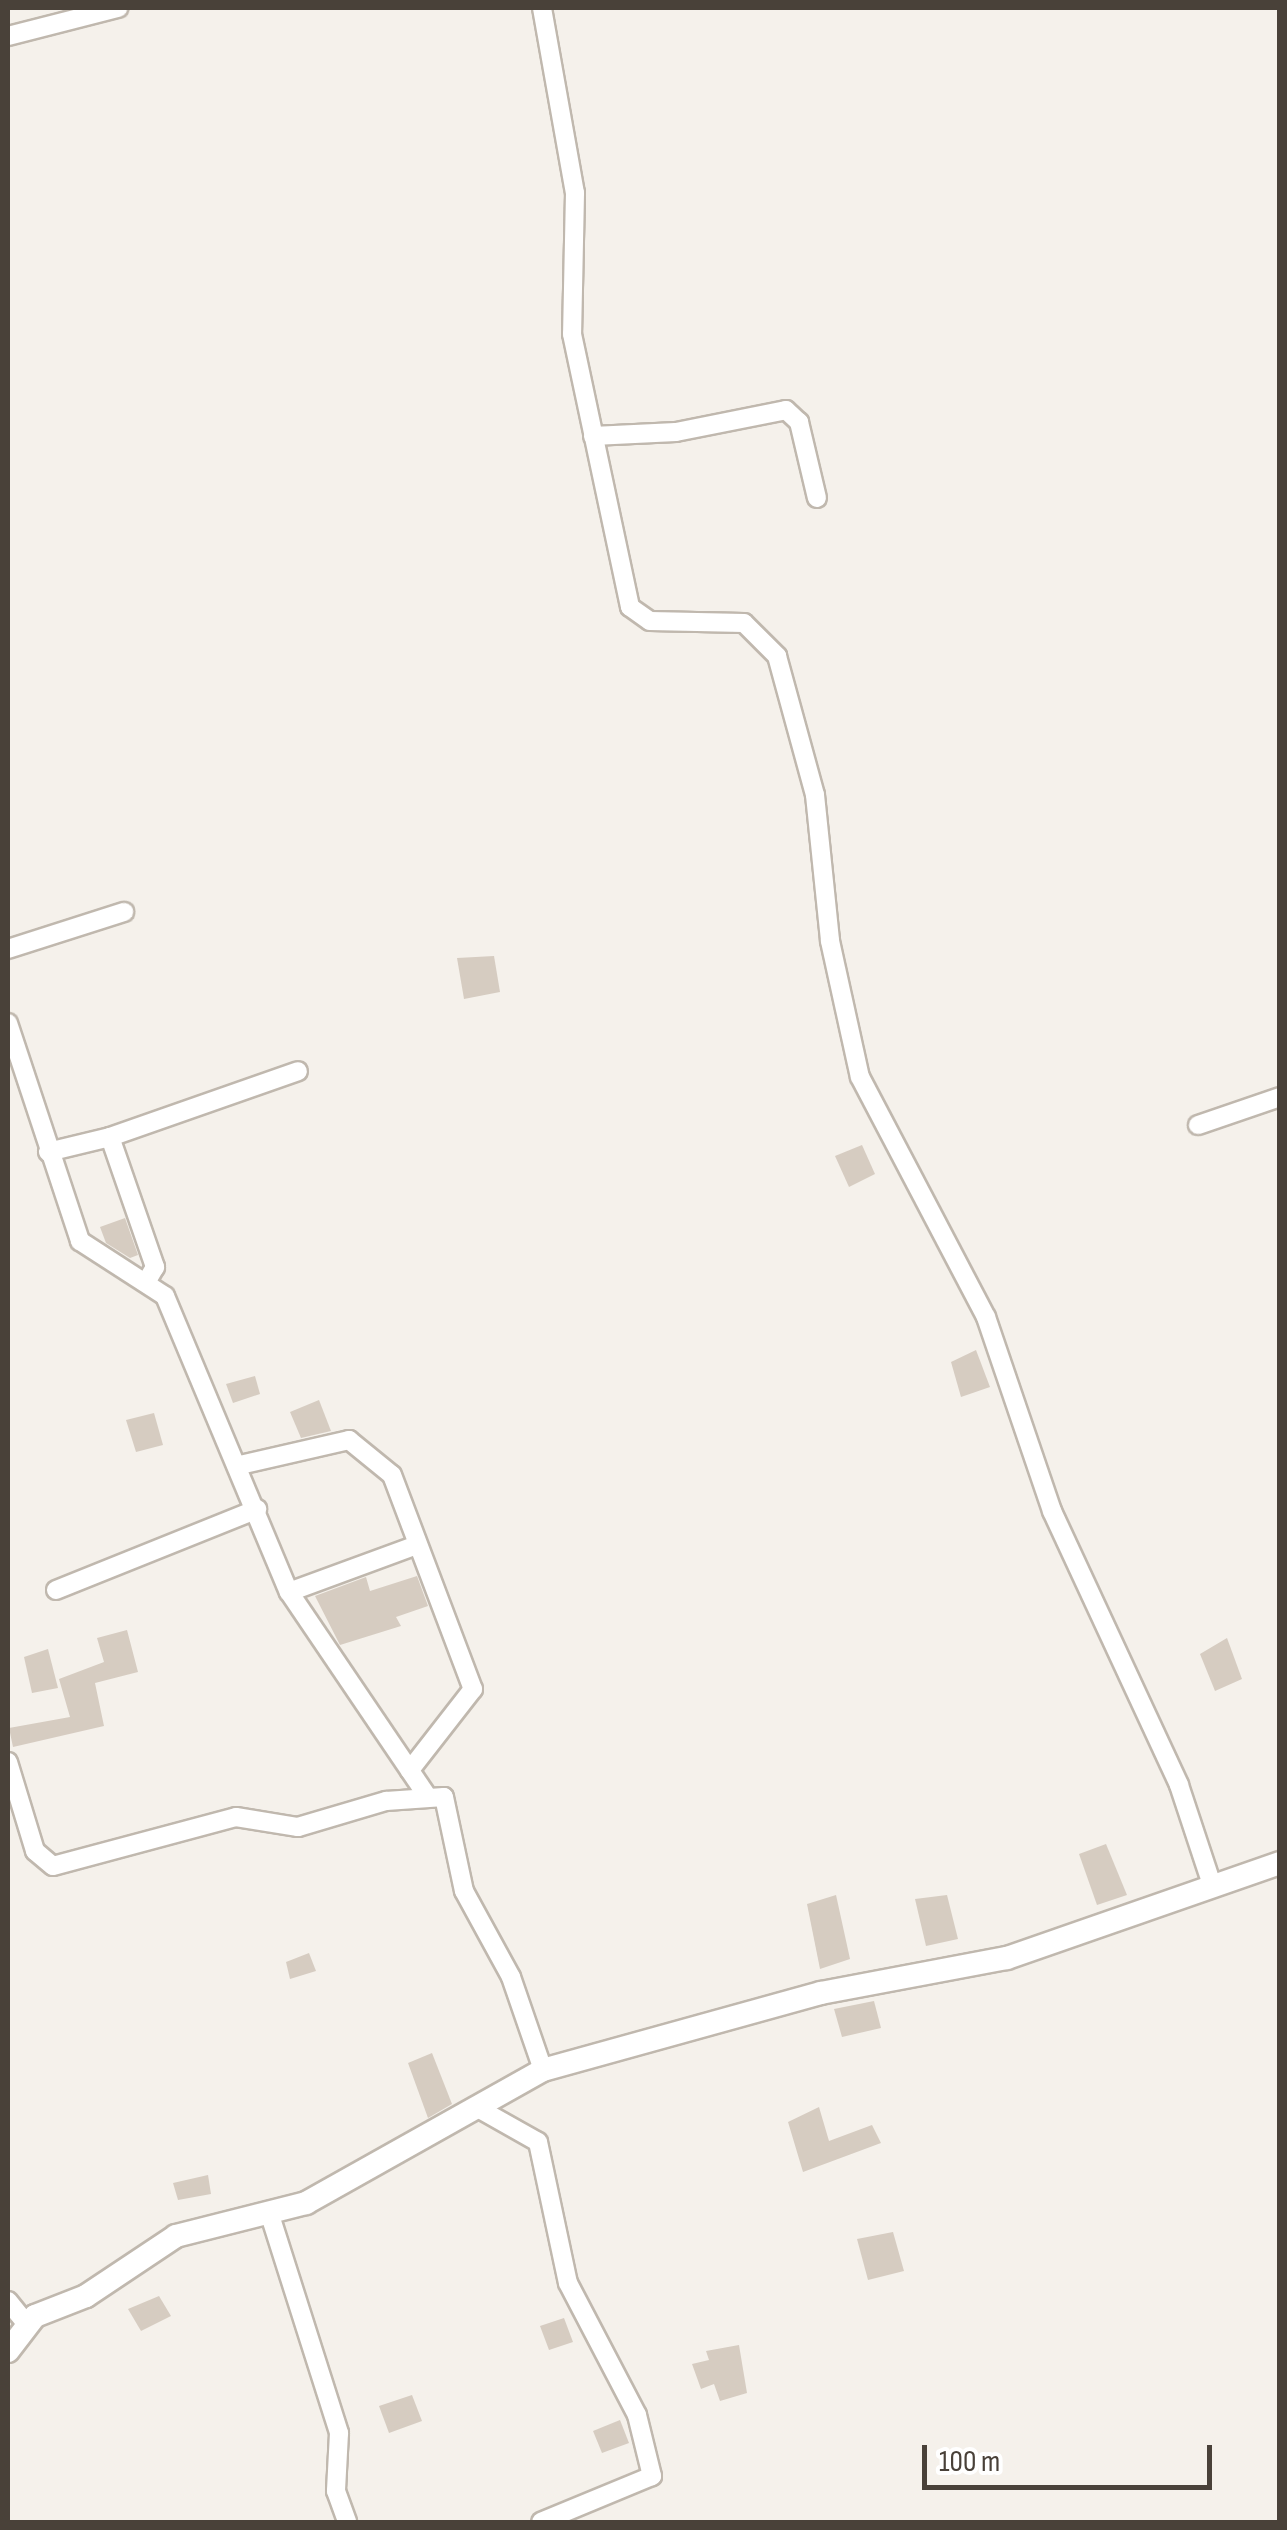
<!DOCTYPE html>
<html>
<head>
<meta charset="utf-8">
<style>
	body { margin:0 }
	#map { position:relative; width:1287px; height:2530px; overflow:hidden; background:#f5f1eb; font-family:"Sofia Sans Condensed",sans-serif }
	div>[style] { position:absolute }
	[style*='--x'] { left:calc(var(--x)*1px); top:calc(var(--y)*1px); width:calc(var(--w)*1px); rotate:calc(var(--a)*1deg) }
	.building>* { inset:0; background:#d6ccc1 }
	.roads { filter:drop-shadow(2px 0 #c0b8ae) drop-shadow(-2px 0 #c0b8ae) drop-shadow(0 2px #c0b8ae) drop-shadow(0 -2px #c0b8ae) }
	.minor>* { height:18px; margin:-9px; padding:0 9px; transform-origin:9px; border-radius:9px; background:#fff }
	.tertiary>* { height:22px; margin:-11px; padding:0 11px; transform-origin:11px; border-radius:11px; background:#fff }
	span { translate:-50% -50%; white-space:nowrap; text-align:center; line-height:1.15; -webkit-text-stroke:8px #fff; paint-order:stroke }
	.frame { position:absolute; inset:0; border:10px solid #494139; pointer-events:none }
	.scale { position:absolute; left:922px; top:2445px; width:290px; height:45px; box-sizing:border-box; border:5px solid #494139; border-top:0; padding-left:12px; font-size:30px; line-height:35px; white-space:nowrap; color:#494139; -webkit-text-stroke:8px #fff; paint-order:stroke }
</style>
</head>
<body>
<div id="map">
	<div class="building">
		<i style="clip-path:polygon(494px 956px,500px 992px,464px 999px,457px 958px)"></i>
		<i style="clip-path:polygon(862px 1145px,875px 1174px,849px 1187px,835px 1156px)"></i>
		<i style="clip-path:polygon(125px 1218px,138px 1255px,130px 1258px,106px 1243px,100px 1227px)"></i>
		<i style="clip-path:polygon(976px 1350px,990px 1387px,961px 1397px,951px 1362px)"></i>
		<i style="clip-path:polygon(255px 1376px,260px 1394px,233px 1403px,226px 1384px)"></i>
		<i style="clip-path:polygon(319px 1400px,331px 1431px,301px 1438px,290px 1412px)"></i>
		<i style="clip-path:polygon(154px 1413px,163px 1445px,136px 1452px,126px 1420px)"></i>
		<i style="clip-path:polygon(417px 1576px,428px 1606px,396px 1617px,401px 1626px,340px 1645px,315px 1596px,366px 1577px,370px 1591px)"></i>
		<i style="clip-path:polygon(127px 1630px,138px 1672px,95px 1683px,104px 1726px,13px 1747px,9px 1728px,70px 1717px,59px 1679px,104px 1662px,97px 1638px)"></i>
		<i style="clip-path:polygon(1227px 1638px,1242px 1679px,1215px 1691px,1200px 1654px)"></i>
		<i style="clip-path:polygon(48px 1649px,58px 1688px,32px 1693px,24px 1657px)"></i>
		<i style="clip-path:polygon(1106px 1844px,1127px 1895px,1097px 1905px,1079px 1854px)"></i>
		<i style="clip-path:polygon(836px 1895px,850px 1959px,820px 1969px,807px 1904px)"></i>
		<i style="clip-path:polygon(947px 1895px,958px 1939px,926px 1946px,915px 1899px)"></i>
		<i style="clip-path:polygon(309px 1953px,316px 1971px,290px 1979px,286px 1962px)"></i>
		<i style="clip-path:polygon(874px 2001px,881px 2028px,842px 2037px,834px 2009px)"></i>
		<i style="clip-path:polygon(432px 2053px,452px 2104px,428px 2118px,408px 2063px)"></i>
		<i style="clip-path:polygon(819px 2107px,829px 2141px,872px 2125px,881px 2143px,803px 2172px,788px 2122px)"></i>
		<i style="clip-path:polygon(208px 2175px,211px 2194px,178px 2200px,173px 2183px)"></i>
		<i style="clip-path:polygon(893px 2232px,904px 2271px,868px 2280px,857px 2239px)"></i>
		<i style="clip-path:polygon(159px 2296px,171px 2316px,141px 2331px,128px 2309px)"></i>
		<i style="clip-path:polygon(564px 2318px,573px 2342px,549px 2350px,540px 2326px)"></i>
		<i style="clip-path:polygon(739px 2345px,747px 2393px,720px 2401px,714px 2384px,701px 2389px,692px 2364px,709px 2360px,706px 2351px)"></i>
		<i style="clip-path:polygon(412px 2395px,422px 2421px,389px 2433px,379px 2406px)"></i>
		<i style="clip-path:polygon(620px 2420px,629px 2443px,602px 2453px,593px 2431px)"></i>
	</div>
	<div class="roads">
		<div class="minor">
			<i style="--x:542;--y:8;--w:188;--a:79.9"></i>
			<i style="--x:575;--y:193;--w:141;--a:91.2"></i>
			<i style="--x:572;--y:334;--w:279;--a:78"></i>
			<i style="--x:630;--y:607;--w:24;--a:35"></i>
			<i style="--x:650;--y:621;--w:94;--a:1.2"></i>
			<i style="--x:744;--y:623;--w:47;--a:45"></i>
			<i style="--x:777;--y:656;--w:144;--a:74.7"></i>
			<i style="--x:815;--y:795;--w:147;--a:84.1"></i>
			<i style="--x:830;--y:941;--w:139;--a:77.6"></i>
			<i style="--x:860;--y:1077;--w:271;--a:62.3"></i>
			<i style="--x:986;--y:1317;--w:205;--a:71.2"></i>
			<i style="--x:1052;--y:1511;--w:302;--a:65.1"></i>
			<i style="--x:1179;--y:1785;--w:105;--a:71.7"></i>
			<i style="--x:8;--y:36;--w:114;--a:-14.3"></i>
			<i style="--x:593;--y:436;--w:83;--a:-2.8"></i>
			<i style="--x:676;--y:432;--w:112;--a:-11.3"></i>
			<i style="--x:786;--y:410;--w:18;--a:43"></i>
			<i style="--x:799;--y:422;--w:78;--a:76.7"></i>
			<i style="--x:8;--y:949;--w:122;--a:-17.7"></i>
			<i style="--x:8;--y:1023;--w:230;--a:71.7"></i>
			<i style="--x:80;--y:1241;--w:101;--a:32.9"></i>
			<i style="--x:165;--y:1296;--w:321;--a:67.3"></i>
			<i style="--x:289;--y:1592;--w:244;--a:55.9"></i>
			<i style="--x:1198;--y:1125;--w:87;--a:-18.9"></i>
			<i style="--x:110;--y:1137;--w:199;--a:-19.3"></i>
			<i style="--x:48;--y:1152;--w:64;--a:-13.6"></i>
			<i style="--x:110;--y:1137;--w:138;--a:70.9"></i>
			<i style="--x:155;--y:1267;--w:14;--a:120"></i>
			<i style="--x:240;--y:1465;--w:112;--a:-12.9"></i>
			<i style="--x:349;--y:1440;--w:55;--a:39.1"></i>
			<i style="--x:392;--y:1475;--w:229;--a:69.3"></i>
			<i style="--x:473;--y:1689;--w:103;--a:127.9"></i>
			<i style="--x:56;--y:1590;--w:217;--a:-21.9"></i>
			<i style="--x:289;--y:1592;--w:133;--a:-20.2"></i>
			<i style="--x:8;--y:1762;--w:93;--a:73.1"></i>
			<i style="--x:35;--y:1851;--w:23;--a:40"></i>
			<i style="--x:53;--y:1866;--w:189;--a:-15"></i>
			<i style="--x:236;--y:1817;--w:63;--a:9.2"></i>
			<i style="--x:298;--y:1827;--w:92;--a:-16.5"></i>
			<i style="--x:386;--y:1801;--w:58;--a:-3.9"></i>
			<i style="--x:444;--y:1797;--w:96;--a:78"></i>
			<i style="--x:464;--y:1891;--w:98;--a:61.3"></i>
			<i style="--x:511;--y:1977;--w:98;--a:71"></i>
			<i style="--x:476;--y:2107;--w:71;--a:29.4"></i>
			<i style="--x:538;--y:2142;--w:144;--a:78"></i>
			<i style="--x:568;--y:2283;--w:149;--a:62.4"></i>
			<i style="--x:637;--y:2415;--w:63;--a:76.2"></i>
			<i style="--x:652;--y:2476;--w:120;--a:157.5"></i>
			<i style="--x:269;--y:2212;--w:232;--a:72.4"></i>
			<i style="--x:339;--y:2433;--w:58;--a:93"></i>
			<i style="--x:336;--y:2491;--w:33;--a:70"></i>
			<i style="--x:8;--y:2301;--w:28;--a:51"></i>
		</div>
		<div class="tertiary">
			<i style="--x:8;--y:2351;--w:44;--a:-52.4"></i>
			<i style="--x:35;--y:2316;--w:55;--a:-21.4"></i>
			<i style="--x:86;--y:2296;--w:108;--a:-33.7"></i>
			<i style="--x:176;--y:2236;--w:134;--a:-14.2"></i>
			<i style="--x:306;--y:2203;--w:272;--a:-29.3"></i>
			<i style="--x:543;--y:2070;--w:288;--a:-15.5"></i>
			<i style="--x:821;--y:1993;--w:189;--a:-10.7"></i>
			<i style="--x:1007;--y:1958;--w:289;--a:-19.2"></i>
		</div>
	</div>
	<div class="frame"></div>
	<div class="scale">100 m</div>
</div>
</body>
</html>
